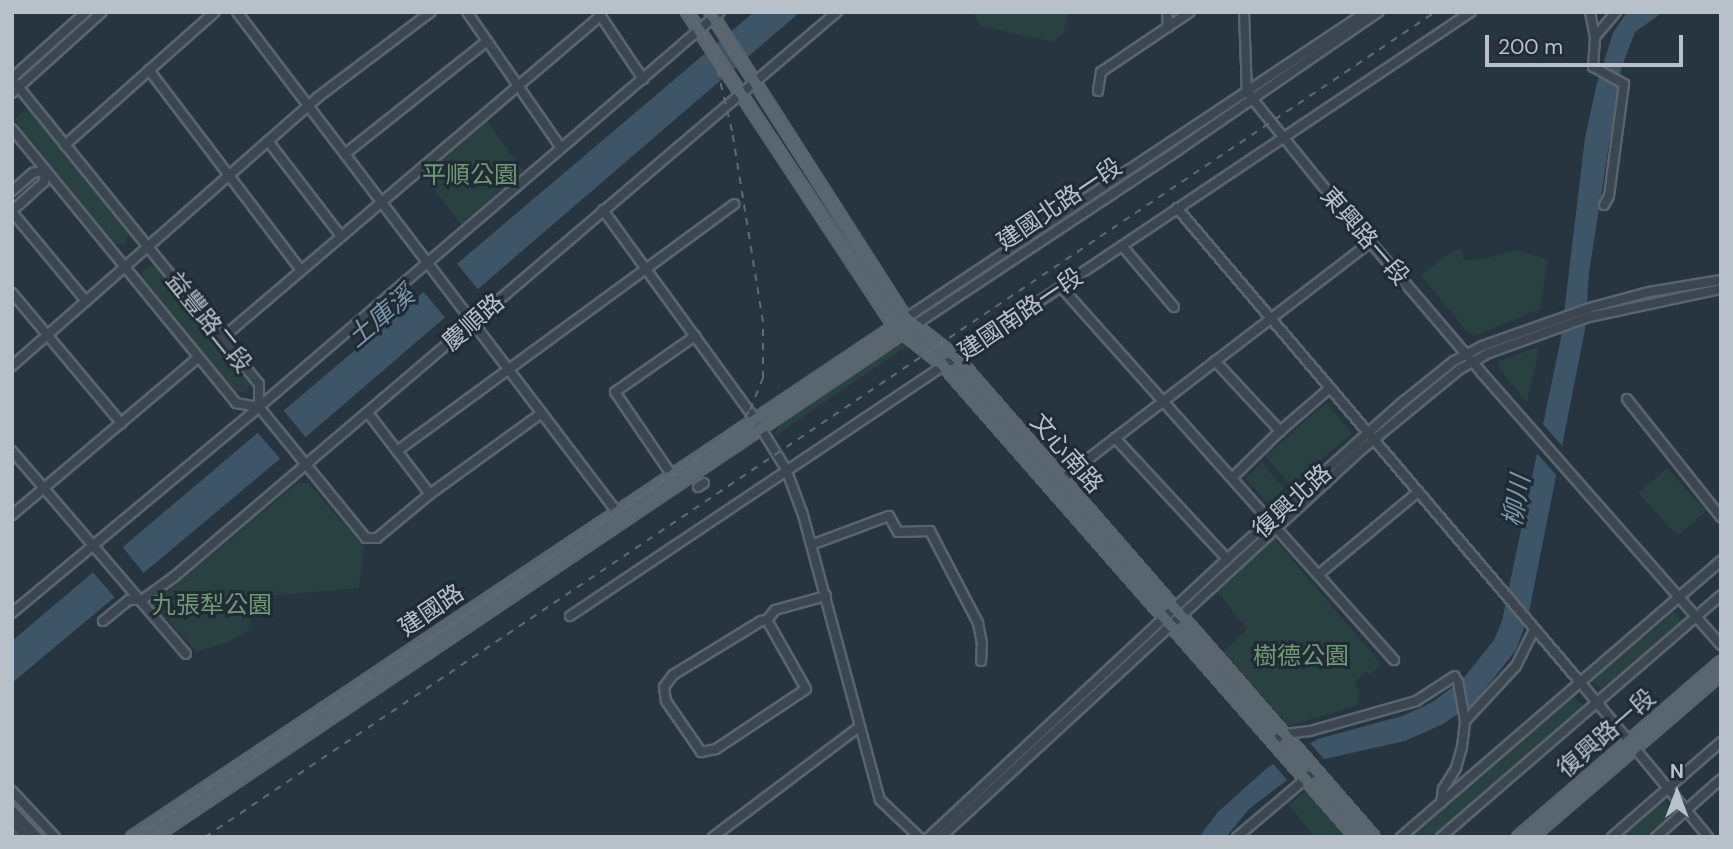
<!DOCTYPE html>
<html>
<head>
<meta charset="utf-8">
<style>
	body { margin:0 }
	#map { position:relative; width:1733px; height:849px; overflow:hidden; background:#273540; font-family:"DM Sans","Noto Sans TC",sans-serif }
	div>[style] { position:absolute }
	[style*='--x'] { left:calc(var(--x)*1px); top:calc(var(--y)*1px); width:calc(var(--w)*1px); rotate:calc(var(--a)*1deg) }
	.green>* { inset:0; background:#294140 }
	.water>* { inset:0; background:#3e5568 }
	.pier>* { inset:0; background:#273540 }
	.roads { filter:drop-shadow(2px 0 #59646d) drop-shadow(-2px 0 #59646d) drop-shadow(0 2px #59646d) drop-shadow(0 -2px #59646d) }
	.minor>* { height:8px; margin:-4px; padding:0 4px; transform-origin:4px; border-radius:4px; background:#3b4650 }
	.major>* { height:10px; margin:-5px; padding:0 5px; transform-origin:5px; border-radius:5px; background:#596670 }
	.rail>* { height:2px; margin-top:-1px; transform-origin:0; background:repeating-linear-gradient(90deg,#5d6b77 0 7px,transparent 0 14px) }
	span { translate:-50% -50%; white-space:nowrap; text-align:center; line-height:1.15; -webkit-text-stroke:6px #202b35; paint-order:stroke }
	.park-label { font-size:24px; color:#709a74 }
	.street-label { font-size:24px; color:#b8c1ca }
	.water-label { font-size:26px; color:#7a96ab; font-style:italic }
	.frame { position:absolute; inset:0; border:14px solid #b8c1ca; pointer-events:none }
	.north { position:absolute; left:1642px; top:758px; width:70px; height:70px; -webkit-text-stroke:5px #202b35; paint-order:stroke; rotate:0deg; font-size:19px; font-weight:700; line-height:28px; text-align:center; color:#b8c1ca }
	.north::after { content:''; display:block; margin:auto; width:24px; height:32px; background:#b8c1ca; clip-path:polygon(50% 0,100% 100%,50% 72%,0 100%) }
	.scale { position:absolute; left:1485px; top:35px; width:198px; height:32px; box-sizing:border-box; border:4px solid #b8c1ca; border-top:0; padding-left:9px; font-size:21px; line-height:24px; white-space:nowrap; color:#b8c1ca; -webkit-text-stroke:5px #202b35; paint-order:stroke }
</style>
</head>
<body>
<div id="map">
	<div class="green">
		<i style="clip-path:polygon(973px 12px,1069px 12px,1063px 34px,1053px 42px,980px 26px)"></i>
		<i style="clip-path:polygon(23px 111px,31px 113px,129px 233px,125px 245px,114px 244px,18px 125px,16px 118px)"></i>
		<i style="clip-path:polygon(486px 119px,523px 171px,461px 225px,422px 173px)"></i>
		<i style="clip-path:polygon(1456px 249px,1462px 250px,1464px 260px,1483px 259px,1515px 250px,1548px 259px,1540px 309px,1474px 336px,1468px 333px,1421px 275px)"></i>
		<i style="clip-path:polygon(149px 265px,157px 268px,247px 379px,249px 385px,246px 392px,236px 392px,144px 279px,142px 272px)"></i>
		<i style="clip-path:polygon(904px 342px,909px 345px,773px 437px,783px 420px)"></i>
		<i style="clip-path:polygon(1538px 347px,1536px 363px,1527px 402px,1498px 368px,1499px 361px)"></i>
		<i style="clip-path:polygon(1326px 403px,1352px 433px,1291px 486px,1265px 456px)"></i>
		<i style="clip-path:polygon(1262px 462px,1284px 488px,1269px 504px,1245px 478px)"></i>
		<i style="clip-path:polygon(1667px 468px,1706px 511px,1678px 536px,1638px 493px)"></i>
		<i style="clip-path:polygon(308px 483px,364px 547px,359px 588px,270px 596px,256px 601px,248px 630px,229px 642px,196px 652px,160px 611px,162px 596px,296px 484px)"></i>
		<i style="clip-path:polygon(1273px 537px,1381px 664px,1371px 674px,1365px 672px,1355px 682px,1359px 692px,1358px 705px,1289px 726px,1223px 652px,1247px 629px,1216px 590px)"></i>
		<i style="clip-path:polygon(1675px 611px,1683px 621px,1602px 690px,1591px 681px)"></i>
		<i style="clip-path:polygon(1574px 697px,1584px 707px,1434px 837px,1408px 837px)"></i>
		<i style="clip-path:polygon(1308px 790px,1348px 837px,1314px 837px,1289px 805px)"></i>
		<i style="clip-path:polygon(1663px 798px,1675px 816px,1650px 837px,1618px 837px)"></i>
	</div>
	<div class="water">
		<i style="clip-path:polygon(754px 12px,800px 12px,300px 442px,12px 683px,12px 641px)"></i>
		<i style="clip-path:polygon(1627px 12px,1663px 12px,1635px 32px,1621px 69px,1589px 272px,1585px 330px,1528px 617px,1516px 650px,1474px 703px,1443px 724px,1405px 741px,1311px 762px,1249px 809px,1226px 837px,1199px 837px,1218px 812px,1268px 767px,1318px 739px,1402px 716px,1431px 703px,1462px 680px,1494px 640px,1502px 621px,1561px 338px,1585px 138px,1596px 87px,1613px 33px)"></i>
	</div>
	<div class="pier">
		<i style="clip-path:polygon(455px 261px,480px 292px,447px 320px,422px 290px)"></i>
		<i style="clip-path:polygon(283px 410px,308px 440px,282px 461px,257px 432px)"></i>
		<i style="clip-path:polygon(1540px 421px,1563px 447px,1558px 477px,1533px 449px)"></i>
		<i style="clip-path:polygon(121px 545px,146px 576px,117px 600px,91px 570px)"></i>
		<i style="clip-path:polygon(1307px 740px,1326px 761px,1312px 765px,1288px 781px,1271px 761px)"></i>
	</div>
	<div class="roads">
		<div class="minor">
			<i style="--x:237;--y:12;--w:627;--a:52.78"></i>
			<i style="--x:467;--y:12;--w:165;--a:55.3"></i>
			<i style="--x:598;--y:12;--w:81;--a:56.1"></i>
			<i style="--x:1167;--y:12;--w:15;--a:86"></i>
			<i style="--x:1244;--y:12;--w:80;--a:87.9"></i>
			<i style="--x:1247;--y:92;--w:132;--a:51.1"></i>
			<i style="--x:1330;--y:195;--w:233;--a:49.5"></i>
			<i style="--x:1481;--y:372;--w:363;--a:48.7"></i>
			<i style="--x:1590;--y:12;--w:25;--a:79"></i>
			<i style="--x:149;--y:70;--w:251;--a:52.8"></i>
			<i style="--x:12;--y:78;--w:99;--a:-41.7"></i>
			<i style="--x:12;--y:79;--w:392;--a:51"></i>
			<i style="--x:259;--y:384;--w:23;--a:90"></i>
			<i style="--x:1098;--y:91;--w:19;--a:-81"></i>
			<i style="--x:1101;--y:72;--w:107;--a:-34"></i>
			<i style="--x:12;--y:93;--w:121;--a:-42"></i>
			<i style="--x:12;--y:129;--w:354;--a:50.7"></i>
			<i style="--x:236;--y:403;--w:23;--a:10"></i>
			<i style="--x:268;--y:141;--w:120;--a:52.5"></i>
			<i style="--x:65;--y:145;--w:200;--a:-41.6"></i>
			<i style="--x:345;--y:154;--w:181;--a:-38.5"></i>
			<i style="--x:12;--y:191;--w:28;--a:-41"></i>
			<i style="--x:33;--y:173;--w:12;--a:-14"></i>
			<i style="--x:1604;--y:205;--w:10;--a:-61"></i>
			<i style="--x:1609;--y:196;--w:113;--a:-82.4"></i>
			<i style="--x:1624;--y:84;--w:35;--a:-151"></i>
			<i style="--x:1593;--y:67;--w:30;--a:-86"></i>
			<i style="--x:1595;--y:37;--w:33;--a:-50"></i>
			<i style="--x:1177;--y:208;--w:622;--a:49.63"></i>
			<i style="--x:1580;--y:682;--w:201;--a:50.4"></i>
			<i style="--x:603;--y:210;--w:258;--a:54"></i>
			<i style="--x:755;--y:419;--w:59;--a:58.2"></i>
			<i style="--x:786;--y:469;--w:49;--a:69.7"></i>
			<i style="--x:803;--y:515;--w:295;--a:74.9"></i>
			<i style="--x:880;--y:800;--w:54;--a:43.5"></i>
			<i style="--x:12;--y:211;--w:43;--a:-42.2"></i>
			<i style="--x:44;--y:182;--w:12;--a:-85"></i>
			<i style="--x:12;--y:212;--w:116;--a:50.3"></i>
			<i style="--x:1122;--y:246;--w:80;--a:49.6"></i>
			<i style="--x:1061;--y:287;--w:500;--a:48.24"></i>
			<i style="--x:12;--y:293;--w:170;--a:50"></i>
			<i style="--x:906;--y:318;--w:552;--a:-33.63"></i>
			<i style="--x:915;--y:325;--w:307;--a:-33.6"></i>
			<i style="--x:1171;--y:155;--w:252;--a:-34.6"></i>
			<i style="--x:222;--y:338;--w:497;--a:-40.4"></i>
			<i style="--x:1215;--y:361;--w:96;--a:47.1"></i>
			<i style="--x:12;--y:366;--w:407;--a:-41.3"></i>
			<i style="--x:318;--y:97;--w:141;--a:-37"></i>
			<i style="--x:1627;--y:399;--w:151;--a:51.5"></i>
			<i style="--x:259;--y:407;--w:169;--a:50.8"></i>
			<i style="--x:366;--y:538;--w:11;--a:0"></i>
			<i style="--x:377;--y:538;--w:69;--a:-39.7"></i>
			<i style="--x:430;--y:494;--w:102;--a:-127.4"></i>
			<i style="--x:1115;--y:438;--w:165;--a:47.2"></i>
			<i style="--x:12;--y:451;--w:267;--a:49.4"></i>
			<i style="--x:397;--y:451;--w:418;--a:-36.2"></i>
			<i style="--x:671;--y:474;--w:99;--a:-124.3"></i>
			<i style="--x:615;--y:392;--w:98;--a:-35"></i>
			<i style="--x:1232;--y:478;--w:67;--a:-44.4"></i>
			<i style="--x:1280;--y:431;--w:66;--a:-40.7"></i>
			<i style="--x:1062;--y:479;--w:389;--a:-37.5"></i>
			<i style="--x:698;--y:487;--w:7;--a:-34"></i>
			<i style="--x:430;--y:494;--w:138;--a:-35.9"></i>
			<i style="--x:12;--y:515;--w:243;--a:-40.2"></i>
			<i style="--x:811;--y:545;--w:83;--a:-20.4"></i>
			<i style="--x:889;--y:516;--w:18;--a:61"></i>
			<i style="--x:898;--y:532;--w:32;--a:-2"></i>
			<i style="--x:930;--y:531;--w:104;--a:62.4"></i>
			<i style="--x:978;--y:623;--w:20;--a:79"></i>
			<i style="--x:982;--y:643;--w:18;--a:93"></i>
			<i style="--x:1318;--y:575;--w:130;--a:-39.7"></i>
			<i style="--x:12;--y:613;--w:322;--a:-39.8"></i>
			<i style="--x:259;--y:407;--w:607;--a:-40.59"></i>
			<i style="--x:570;--y:616;--w:1085;--a:-33.84"></i>
			<i style="--x:767;--y:620;--w:6;--a:171"></i>
			<i style="--x:761;--y:621;--w:103;--a:148.5"></i>
			<i style="--x:673;--y:675;--w:15;--a:127"></i>
			<i style="--x:664;--y:687;--w:14;--a:82"></i>
			<i style="--x:666;--y:701;--w:62;--a:55.5"></i>
			<i style="--x:701;--y:752;--w:15;--a:-11"></i>
			<i style="--x:716;--y:749;--w:108;--a:-33.7"></i>
			<i style="--x:806;--y:689;--w:79;--a:-119.5"></i>
			<i style="--x:767;--y:620;--w:13;--a:-51"></i>
			<i style="--x:775;--y:610;--w:53;--a:-15.4"></i>
			<i style="--x:103;--y:621;--w:33;--a:-39"></i>
			<i style="--x:129;--y:600;--w:13;--a:0"></i>
			<i style="--x:142;--y:600;--w:41;--a:-36"></i>
			<i style="--x:175;--y:576;--w:870;--a:-40.43"></i>
			<i style="--x:1465;--y:721;--w:75;--a:-47.2"></i>
			<i style="--x:1516;--y:666;--w:40;--a:-63.4"></i>
			<i style="--x:1273;--y:741;--w:14;--a:-30"></i>
			<i style="--x:1285;--y:734;--w:25;--a:-7"></i>
			<i style="--x:1310;--y:731;--w:110;--a:-15.8"></i>
			<i style="--x:1416;--y:701;--w:46;--a:-32.7"></i>
			<i style="--x:12;--y:791;--w:63;--a:46.9"></i>
			<i style="--x:1441;--y:803;--w:14;--a:-82"></i>
			<i style="--x:1443;--y:789;--w:25;--a:-58"></i>
			<i style="--x:1456;--y:768;--w:22;--a:-74"></i>
			<i style="--x:1462;--y:747;--w:26;--a:-83"></i>
			<i style="--x:1465;--y:721;--w:40;--a:-100"></i>
			<i style="--x:12;--y:810;--w:37;--a:47"></i>
			<i style="--x:12;--y:822;--w:21;--a:47"></i>
			<i style="--x:12;--y:835;--w:3;--a:45"></i>
			<i style="--x:713;--y:837;--w:183;--a:-37"></i>
			<i style="--x:929;--y:837;--w:408;--a:-43"></i>
			<i style="--x:1227;--y:559;--w:237;--a:-41.8"></i>
			<i style="--x:1404;--y:401;--w:64;--a:-38.7"></i>
			<i style="--x:1454;--y:361;--w:32;--a:-28"></i>
			<i style="--x:1482;--y:346;--w:118;--a:-19.4"></i>
			<i style="--x:1593;--y:307;--w:58;--a:-15"></i>
			<i style="--x:1649;--y:292;--w:73;--a:-9.5"></i>
			<i style="--x:941;--y:837;--w:570;--a:-42.65"></i>
			<i style="--x:1360;--y:451;--w:129;--a:-39.4"></i>
			<i style="--x:1460;--y:369;--w:33;--a:-29"></i>
			<i style="--x:1489;--y:353;--w:106;--a:-19.8"></i>
			<i style="--x:1589;--y:317;--w:135;--a:-12"></i>
			<i style="--x:1237;--y:837;--w:104;--a:-40.3"></i>
			<i style="--x:1401;--y:837;--w:423;--a:-40.8"></i>
			<i style="--x:1441;--y:837;--w:370;--a:-40.8"></i>
			<i style="--x:1612;--y:837;--w:145;--a:-41.1"></i>
			<i style="--x:1656;--y:837;--w:87;--a:-41.7"></i>
		</div>
		<div class="major">
			<i style="--x:687;--y:12;--w:376;--a:56.6"></i>
			<i style="--x:894;--y:326;--w:63;--a:38.5"></i>
			<i style="--x:943;--y:365;--w:627;--a:48.81"></i>
			<i style="--x:710;--y:12;--w:363;--a:57.4"></i>
			<i style="--x:906;--y:318;--w:63;--a:38"></i>
			<i style="--x:956;--y:357;--w:636;--a:48.95"></i>
			<i style="--x:132;--y:837;--w:922;--a:-33.81"></i>
			<i style="--x:154;--y:837;--w:908;--a:-33.95"></i>
			<i style="--x:1518;--y:837;--w:268;--a:-40.8"></i>
			<i style="--x:1532;--y:837;--w:250;--a:-40.8"></i>
		</div>
	</div>
	<div class="rail">
		<i style="--x:136;--y:837;--w:695;--a:-34.03"></i>
		<i style="--x:712;--y:448;--w:31;--a:-40"></i>
		<i style="--x:736;--y:428;--w:23;--a:-52"></i>
		<i style="--x:750;--y:410;--w:35;--a:-68"></i>
		<i style="--x:763;--y:378;--w:56;--a:-90"></i>
		<i style="--x:763;--y:322;--w:193;--a:-99.2"></i>
		<i style="--x:732;--y:131;--w:82;--a:-103.4"></i>
		<i style="--x:713;--y:51;--w:44;--a:-118.3"></i>
		<i style="--x:205;--y:837;--w:1481;--a:-33.85"></i>
	</div>
	<div class="park-label">
		<span style="left:470px;top:175px">平順公園</span>
		<span style="left:212px;top:605px">九張犁公園</span>
		<span style="left:1301px;top:656px">樹德公園</span>
	</div>
	<div class="street-label">
		<span style="left:1059px;top:204px;rotate:-34deg">建國北路一段</span>
		<span style="left:1365px;top:236px;rotate:49deg">東興路一段</span>
		<span style="left:1020px;top:314px;rotate:-34deg">建國南路一段</span>
		<span style="left:209px;top:322px;rotate:51deg">益豐路二段</span>
		<span style="left:473px;top:322px;rotate:-41deg">慶順路</span>
		<span style="left:1067px;top:453px;rotate:49deg">文心南路</span>
		<span style="left:1292px;top:501px;rotate:-42deg">復興北路</span>
		<span style="left:431px;top:610px;rotate:-34deg">建國路</span>
		<span style="left:1606px;top:733px;rotate:-41deg">復興路一段</span>
	</div>
	<div class="water-label">
		<span style="left:381px;top:317px;rotate:-40deg">土庫溪</span>
		<span style="left:1517px;top:501px;rotate:-80deg">柳川</span>
	</div>
	<div class="frame"></div>
	<div class="north">N</div>
	<div class="scale">200 m</div>
</div>
</body>
</html>
